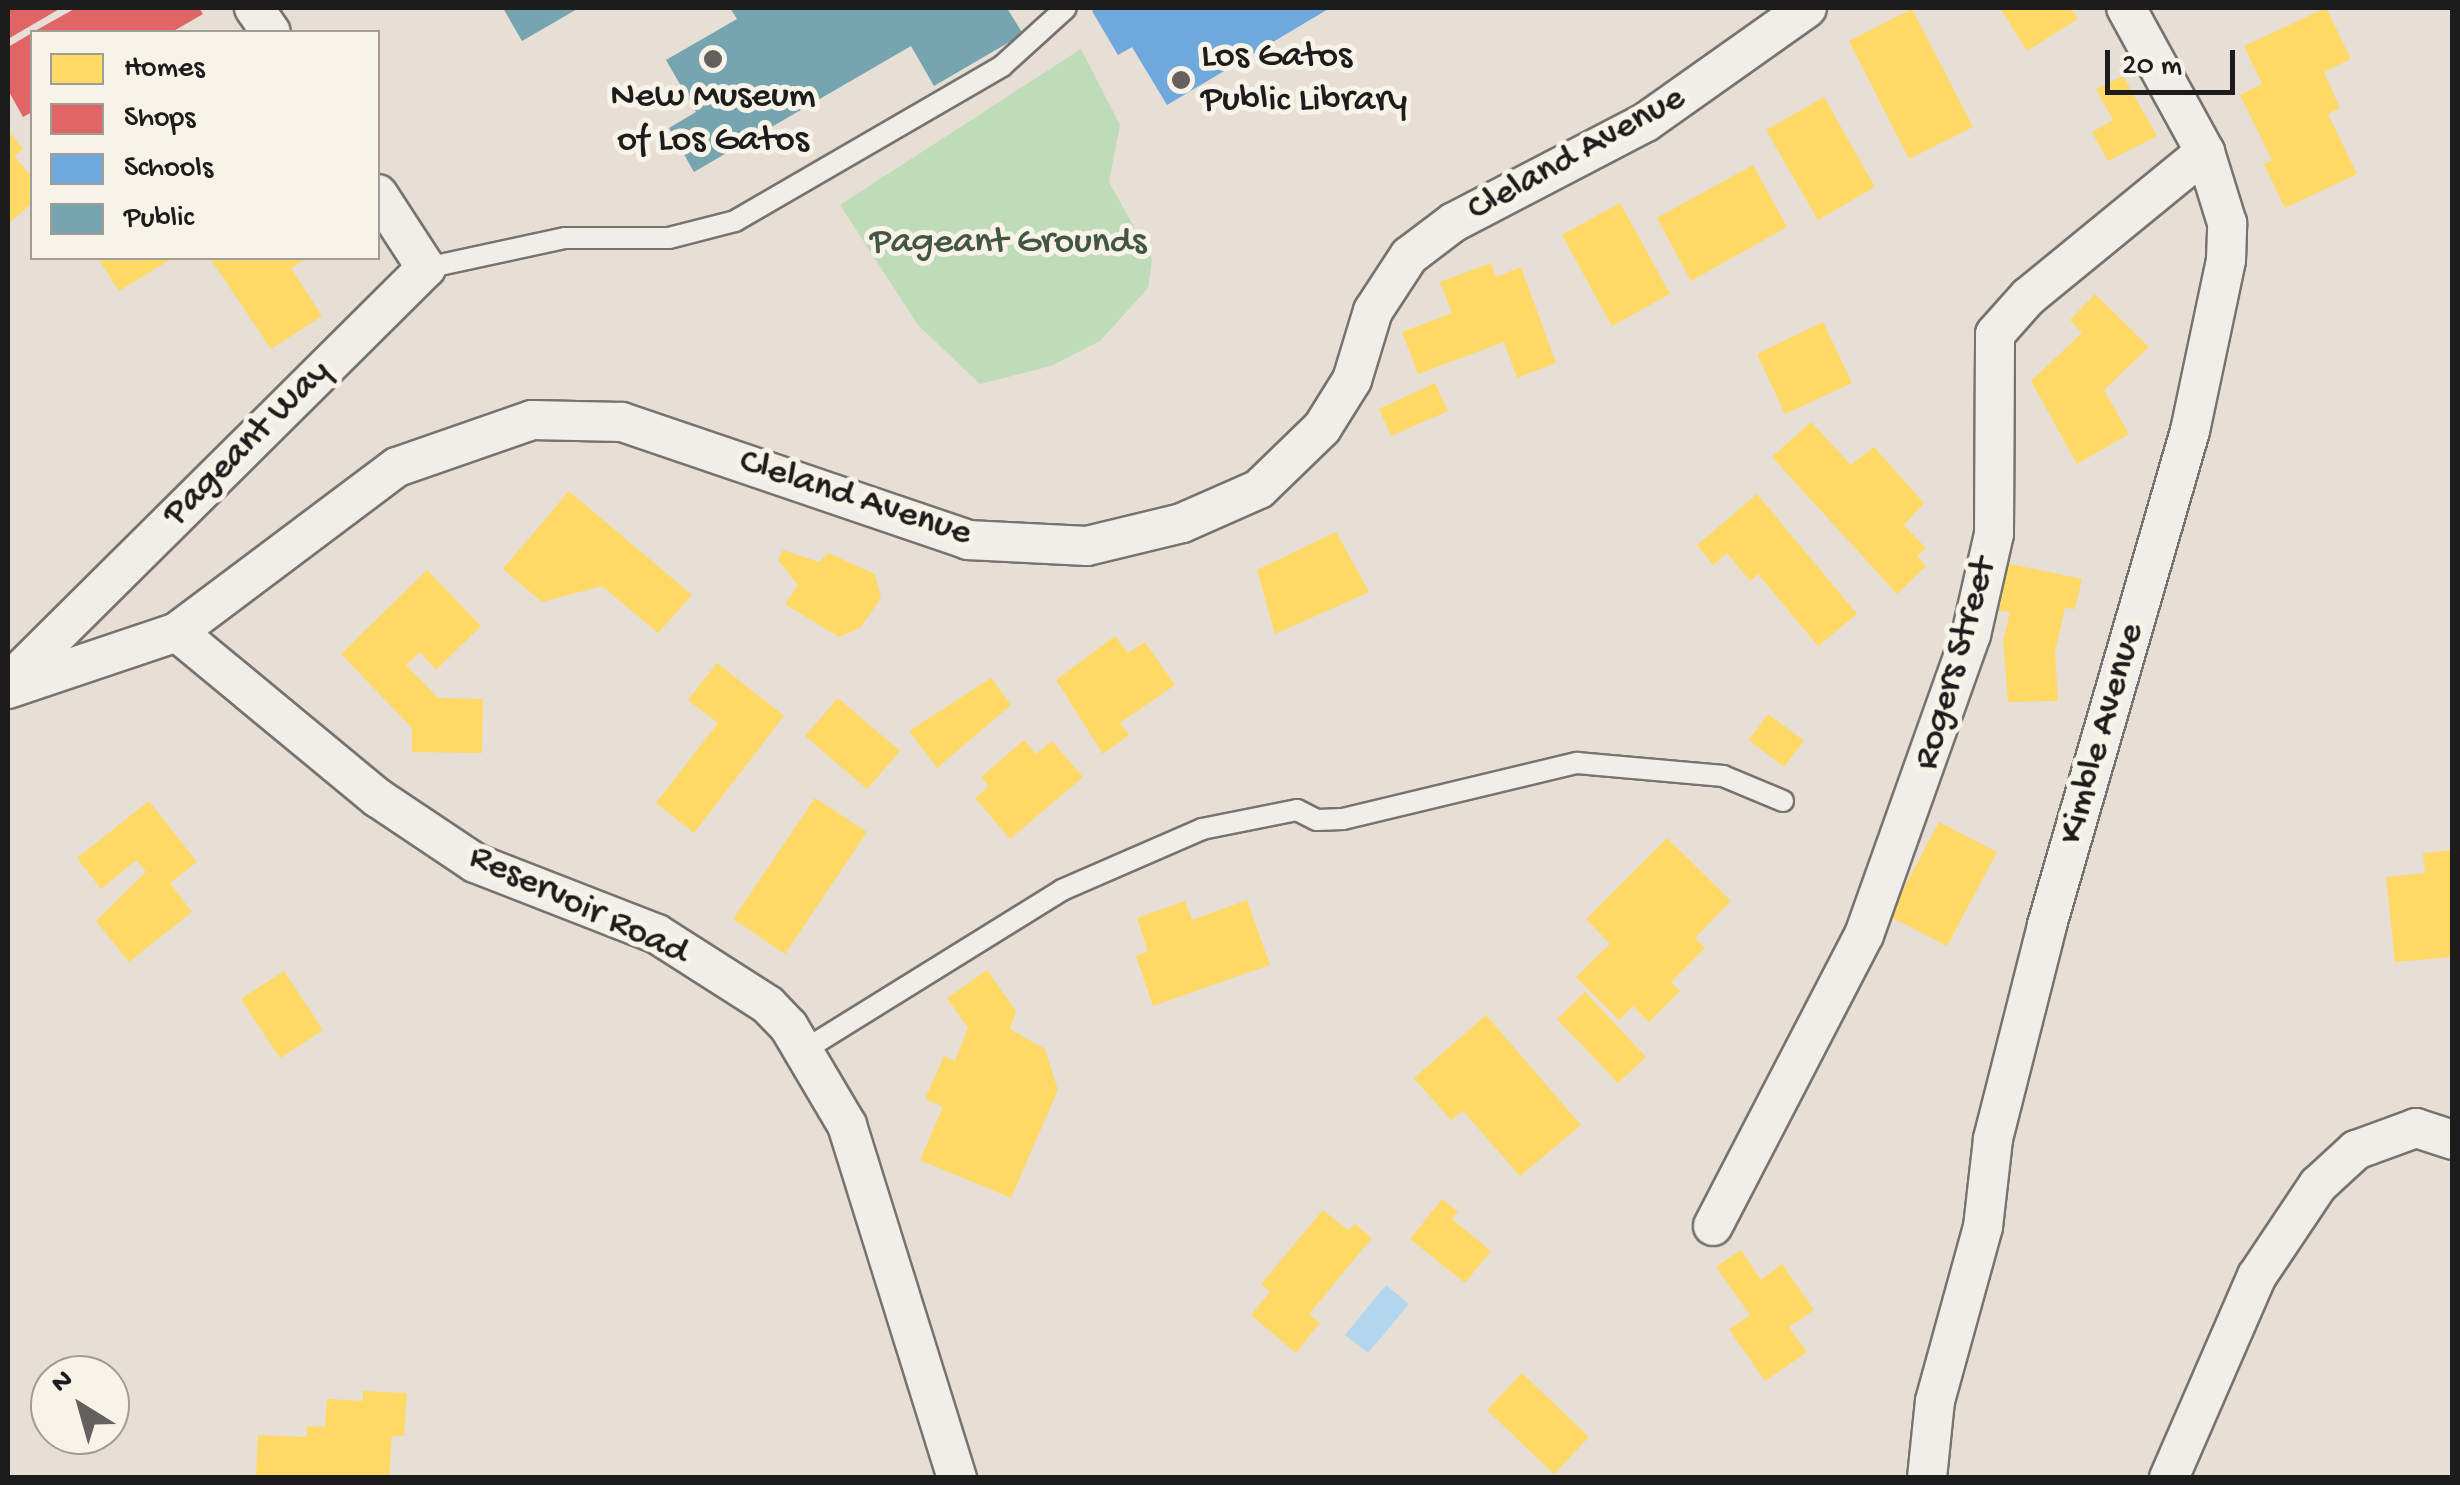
<!DOCTYPE html>
<html>
<head>
<meta charset="utf-8">
<style>
	body { margin:0 }
	#map { position:relative; width:2460px; height:1485px; overflow:hidden; background:#e7ded5; font-family:"Gochi Hand",sans-serif }
	div>[style] { position:absolute }
	[style*='--x'] { left:calc(var(--x)*1px); top:calc(var(--y)*1px); width:calc(var(--w)*1px); rotate:calc(var(--a)*1deg) }
	.green>* { inset:0; background:#bfdcb9 }
	.water>* { inset:0; background:#b1d6ee }
	.homes>* { inset:0; background:#ffd966 }
	.shops>* { inset:0; background:#e06666 }
	.schools>* { inset:0; background:#6fa8dc }
	.public>* { inset:0; background:#76a5af }
	.roads { filter:drop-shadow(2px 0 #77736f) drop-shadow(-2px 0 #77736f) drop-shadow(0 2px #77736f) drop-shadow(0 -2px #77736f) }
	.service>* { height:20px; margin:-10px; padding:0 10px; transform-origin:10px; border-radius:10px; background:#f0eee9 }
	.minor>* { height:38px; margin:-19px; padding:0 19px; transform-origin:19px; border-radius:19px; background:#f0eee9 }
	.dots>* { width:28px; height:28px; translate:-50% -50%; box-sizing:border-box; border:5px solid #f7f3e8; border-radius:50% }
	span { translate:-50% -50%; white-space:nowrap; text-align:center; line-height:1.15; -webkit-text-stroke:10px #f7f3e8; paint-order:stroke }
	.poi-label { font-size:38px; color:#1c1c1c }
	.left { translate:0 -50%; text-align:left }
	.street-label { font-size:38px; color:#1c1c1c }
	.park-label { font-size:38px; color:#435544 }
	.frame { position:absolute; inset:0; border:10px solid #1c1c1c; pointer-events:none }
	.legend { position:absolute; left:30px; top:30px; width:350px; height:230px; box-sizing:border-box; background:#f7f3e8; border:2px solid #9f9d96; margin:0; padding:12px 18px; list-style:none; font-size:30px; color:#1c1c1c }
	.legend li { display:flex; align-items:center; gap:20px; height:50px }
	.legend b { width:50px; border:2px solid #9f9d96 }
	.north { position:absolute; left:30px; top:1355px; width:100px; height:100px; box-sizing:border-box; background:#f7f3e8; border:2px solid #9f9d96; border-radius:50%; rotate:323deg; font-size:28px; font-weight:700; line-height:40px; text-align:center; color:#1c1c1c }
	.north::after { content:''; display:block; margin:auto; width:35px; height:45px; background:#63605d; clip-path:polygon(50% 0,100% 100%,50% 72%,0 100%) }
	.scale { position:absolute; left:2105px; top:50px; width:130px; height:45px; box-sizing:border-box; border:5px solid #1c1c1c; border-top:0; padding-left:12px; font-size:30px; line-height:35px; white-space:nowrap; color:#1c1c1c; -webkit-text-stroke:8px #f7f3e8; paint-order:stroke }
</style>
</head>
<body>
<div id="map">
	<div class="green">
		<i style="clip-path:polygon(1081px 49px,1120px 125px,1109px 182px,1152px 259px,1148px 288px,1100px 341px,1051px 366px,980px 384px,918px 325px,840px 205px)"></i>
	</div>
	<div class="water">
		<i style="clip-path:polygon(1386px 1285px,1409px 1304px,1368px 1353px,1345px 1335px)"></i>
	</div>
	<div class="homes">
		<i style="clip-path:polygon(2000px 8px,2071px 8px,2078px 19px,2027px 51px)"></i>
		<i style="clip-path:polygon(2326px 8px,2351px 59px,2324px 72px,2340px 108px,2328px 114px,2357px 174px,2285px 208px,2264px 164px,2272px 160px,2240px 95px,2262px 84px,2244px 46px)"></i>
		<i style="clip-path:polygon(1912px 9px,1973px 127px,1909px 159px,1849px 41px)"></i>
		<i style="clip-path:polygon(2123px 76px,2157px 136px,2108px 161px,2092px 132px,2113px 120px,2096px 89px)"></i>
		<i style="clip-path:polygon(1824px 97px,1875px 187px,1818px 220px,1766px 130px)"></i>
		<i style="clip-path:polygon(8px 130px,23px 149px,14px 156px,32px 177px,32px 203px,8px 224px)"></i>
		<i style="clip-path:polygon(1753px 165px,1787px 227px,1691px 281px,1657px 218px)"></i>
		<i style="clip-path:polygon(1620px 203px,1670px 294px,1612px 326px,1562px 235px)"></i>
		<i style="clip-path:polygon(98px 258px,173px 258px,119px 291px)"></i>
		<i style="clip-path:polygon(210px 258px,307px 258px,291px 268px,322px 316px,271px 349px)"></i>
		<i style="clip-path:polygon(1491px 263px,1496px 277px,1521px 267px,1556px 363px,1517px 378px,1504px 342px,1418px 374px,1402px 332px,1452px 313px,1440px 282px)"></i>
		<i style="clip-path:polygon(2095px 294px,2149px 347px,2104px 390px,2129px 434px,2077px 464px,2031px 381px,2082px 333px,2070px 320px)"></i>
		<i style="clip-path:polygon(1823px 322px,1852px 383px,1785px 414px,1757px 354px)"></i>
		<i style="clip-path:polygon(1435px 383px,1448px 411px,1391px 436px,1379px 409px)"></i>
		<i style="clip-path:polygon(1811px 422px,1851px 465px,1874px 447px,1924px 503px,1904px 525px,1926px 548px,1917px 556px,1926px 566px,1897px 594px,1772px 457px)"></i>
		<i style="clip-path:polygon(569px 491px,692px 595px,658px 633px,602px 586px,542px 602px,503px 569px)"></i>
		<i style="clip-path:polygon(1757px 494px,1857px 614px,1818px 646px,1758px 574px,1750px 581px,1727px 553px,1713px 565px,1697px 545px)"></i>
		<i style="clip-path:polygon(1336px 532px,1369px 592px,1275px 634px,1257px 570px)"></i>
		<i style="clip-path:polygon(783px 550px,819px 562px,828px 553px,875px 574px,881px 598px,860px 628px,839px 637px,785px 604px,798px 585px,778px 560px)"></i>
		<i style="clip-path:polygon(2005px 563px,2082px 579px,2075px 609px,2065px 608px,2055px 652px,2058px 701px,2008px 702px,2003px 641px,2010px 612px,1993px 610px)"></i>
		<i style="clip-path:polygon(427px 570px,481px 626px,436px 670px,420px 652px,406px 665px,438px 698px,483px 699px,482px 753px,412px 752px,412px 728px,341px 654px)"></i>
		<i style="clip-path:polygon(1115px 636px,1128px 653px,1145px 642px,1175px 685px,1120px 723px,1129px 735px,1103px 754px,1056px 680px)"></i>
		<i style="clip-path:polygon(717px 663px,784px 716px,694px 833px,656px 803px,718px 723px,688px 700px)"></i>
		<i style="clip-path:polygon(991px 678px,1011px 705px,937px 768px,909px 731px)"></i>
		<i style="clip-path:polygon(838px 698px,900px 751px,867px 789px,805px 736px)"></i>
		<i style="clip-path:polygon(1768px 714px,1804px 741px,1784px 767px,1749px 740px)"></i>
		<i style="clip-path:polygon(1024px 740px,1036px 754px,1052px 741px,1083px 777px,1010px 839px,975px 798px,989px 786px,981px 777px)"></i>
		<i style="clip-path:polygon(815px 798px,867px 832px,785px 954px,733px 919px)"></i>
		<i style="clip-path:polygon(149px 801px,197px 862px,170px 883px,192px 912px,129px 962px,96px 921px,146px 872px,136px 860px,101px 889px,77px 858px)"></i>
		<i style="clip-path:polygon(1939px 822px,1997px 852px,1947px 946px,1889px 916px)"></i>
		<i style="clip-path:polygon(1667px 838px,1731px 901px,1695px 938px,1705px 948px,1671px 982px,1680px 991px,1649px 1022px,1633px 1006px,1619px 1020px,1576px 977px,1610px 944px,1586px 919px)"></i>
		<i style="clip-path:polygon(2452px 850px,2452px 957px,2395px 962px,2386px 877px,2425px 873px,2423px 853px)"></i>
		<i style="clip-path:polygon(1247px 900px,1270px 965px,1153px 1006px,1136px 956px,1148px 951px,1137px 918px,1185px 901px,1192px 920px)"></i>
		<i style="clip-path:polygon(987px 970px,1016px 1011px,1010px 1029px,1045px 1049px,1058px 1090px,1011px 1198px,920px 1160px,943px 1107px,925px 1099px,944px 1056px,955px 1061px,968px 1028px,947px 998px)"></i>
		<i style="clip-path:polygon(284px 971px,323px 1030px,280px 1058px,241px 999px)"></i>
		<i style="clip-path:polygon(1585px 992px,1646px 1057px,1618px 1083px,1557px 1019px)"></i>
		<i style="clip-path:polygon(1486px 1015px,1581px 1125px,1520px 1176px,1463px 1111px,1451px 1120px,1414px 1078px)"></i>
		<i style="clip-path:polygon(1442px 1199px,1458px 1212px,1452px 1219px,1491px 1251px,1465px 1283px,1410px 1239px)"></i>
		<i style="clip-path:polygon(1323px 1210px,1348px 1230px,1355px 1224px,1372px 1238px,1309px 1314px,1320px 1323px,1296px 1353px,1251px 1315px,1270px 1292px,1261px 1284px)"></i>
		<i style="clip-path:polygon(1741px 1250px,1761px 1280px,1782px 1264px,1814px 1310px,1789px 1327px,1807px 1352px,1765px 1381px,1729px 1329px,1750px 1315px,1716px 1267px)"></i>
		<i style="clip-path:polygon(1522px 1373px,1589px 1437px,1554px 1474px,1487px 1410px)"></i>
		<i style="clip-path:polygon(363px 1391px,407px 1393px,404px 1436px,392px 1436px,389px 1478px,256px 1476px,258px 1435px,307px 1437px,307px 1426px,325px 1427px,327px 1399px,363px 1401px)"></i>
	</div>
	<div class="shops">
		<i style="clip-path:polygon(8px 8px,61px 8px,8px 39px)"></i>
		<i style="clip-path:polygon(76px 8px,199px 8px,203px 14px,172px 32px,33px 32px)"></i>
		<i style="clip-path:polygon(32px 33px,32px 112px,23px 117px,8px 90px,8px 47px)"></i>
	</div>
	<div class="schools">
		<i style="clip-path:polygon(1097px 8px,1330px 8px,1167px 105px,1132px 47px,1118px 55px,1092px 11px)"></i>
	</div>
	<div class="public">
		<i style="clip-path:polygon(503px 8px,579px 8px,522px 41px)"></i>
		<i style="clip-path:polygon(730px 8px,1007px 8px,1023px 34px,934px 86px,911px 46px,694px 172px,669px 128px,696px 112px,666px 60px,737px 19px)"></i>
	</div>
	<div class="roads">
		<div class="service">
			<i style="--x:426;--y:268;--w:142;--a:-12.2"></i>
			<i style="--x:565;--y:238;--w:104;--a:0"></i>
			<i style="--x:669;--y:238;--w:68;--a:-14.4"></i>
			<i style="--x:735;--y:221;--w:309;--a:-30.1"></i>
			<i style="--x:1002;--y:66;--w:86;--a:-42.2"></i>
			<i style="--x:806;--y:1049;--w:301;--a:-31.8"></i>
			<i style="--x:1062;--y:890;--w:153;--a:-23.5"></i>
			<i style="--x:1202;--y:829;--w:97;--a:-11.3"></i>
			<i style="--x:1297;--y:810;--w:22;--a:27"></i>
			<i style="--x:1317;--y:820;--w:26;--a:-2"></i>
			<i style="--x:1343;--y:819;--w:241;--a:-13.5"></i>
			<i style="--x:1577;--y:763;--w:147;--a:5.1"></i>
			<i style="--x:1723;--y:776;--w:65;--a:22.6"></i>
		</div>
		<div class="minor">
			<i style="--x:254;--y:8;--w:29;--a:55"></i>
			<i style="--x:177;--y:632;--w:261;--a:39.6"></i>
			<i style="--x:378;--y:798;--w:117;--a:33.8"></i>
			<i style="--x:475;--y:863;--w:195;--a:21.3"></i>
			<i style="--x:657;--y:934;--w:132;--a:32.6"></i>
			<i style="--x:768;--y:1005;--w:30;--a:46"></i>
			<i style="--x:789;--y:1027;--w:114;--a:59.4"></i>
			<i style="--x:847;--y:1125;--w:370;--a:72.7"></i>
			<i style="--x:8;--y:683;--w:589;--a:-44.79"></i>
			<i style="--x:426;--y:268;--w:88;--a:-123"></i>
			<i style="--x:8;--y:689;--w:178;--a:-18.6"></i>
			<i style="--x:177;--y:632;--w:275;--a:-36.9"></i>
			<i style="--x:397;--y:467;--w:143;--a:-19.2"></i>
			<i style="--x:532;--y:420;--w:90;--a:1.3"></i>
			<i style="--x:622;--y:422;--w:366;--a:18.8"></i>
			<i style="--x:968;--y:540;--w:119;--a:2.9"></i>
			<i style="--x:1087;--y:546;--w:98;--a:-13.6"></i>
			<i style="--x:1182;--y:523;--w:84;--a:-23.8"></i>
			<i style="--x:1259;--y:489;--w:88;--a:-44.1"></i>
			<i style="--x:1322;--y:428;--w:57;--a:-58"></i>
			<i style="--x:1352;--y:380;--w:72;--a:-73.1"></i>
			<i style="--x:1373;--y:311;--w:66;--a:-56.8"></i>
			<i style="--x:1409;--y:256;--w:56;--a:-37.1"></i>
			<i style="--x:1454;--y:222;--w:216;--a:-27.5"></i>
			<i style="--x:1646;--y:122;--w:197;--a:-35.3"></i>
			<i style="--x:1713;--y:1226;--w:328;--a:-62.6"></i>
			<i style="--x:1864;--y:935;--w:319;--a:-70.4"></i>
			<i style="--x:1971;--y:635;--w:104;--a:-77.2"></i>
			<i style="--x:1994;--y:534;--w:200;--a:-89.7"></i>
			<i style="--x:1995;--y:334;--w:50;--a:-48.3"></i>
			<i style="--x:2028;--y:297;--w:229;--a:-39.3"></i>
			<i style="--x:1927;--y:1478;--w:77;--a:-84.1"></i>
			<i style="--x:1935;--y:1401;--w:180;--a:-74.6"></i>
			<i style="--x:1983;--y:1227;--w:89;--a:-83.5"></i>
			<i style="--x:1993;--y:1139;--w:221;--a:-75.8"></i>
			<i style="--x:2047;--y:925;--w:514;--a:-73.86"></i>
			<i style="--x:2190;--y:431;--w:175;--a:-78.1"></i>
			<i style="--x:2226;--y:260;--w:37;--a:-88"></i>
			<i style="--x:2227;--y:223;--w:74;--a:-107.2"></i>
			<i style="--x:2205;--y:152;--w:164;--a:-118.7"></i>
			<i style="--x:2169;--y:1478;--w:220;--a:-66.5"></i>
			<i style="--x:2257;--y:1276;--w:110;--a:-56.2"></i>
			<i style="--x:2318;--y:1185;--w:52;--a:-42.6"></i>
			<i style="--x:2356;--y:1150;--w:64;--a:-20.1"></i>
			<i style="--x:2416;--y:1128;--w:38;--a:18"></i>
		</div>
	</div>
	<div class="dots">
		<i style="left:713px;top:59px;background:#63605d"></i>
		<i style="left:1181px;top:80px;background:#63605d"></i>
	</div>
	<div class="poi-label">
		<span class="left" style="left:1201px;top:80px">Los Gatos<br>Public Library</span>
		<span style="left:713px;top:120px">New Museum<br>of Los Gatos</span>
	</div>
	<div class="street-label">
		<span style="left:1577px;top:155px;rotate:-29deg">Cleland Avenue</span>
		<span style="left:248px;top:444px;rotate:-45deg">Pageant Way</span>
		<span style="left:855px;top:499px;rotate:18deg">Cleland Avenue</span>
		<span style="left:1957px;top:664px;rotate:-74deg">Rogers Street</span>
		<span style="left:2103px;top:734px;rotate:-74deg">Kimble Avenue</span>
		<span style="left:578px;top:906px;rotate:25deg">Reservoir Road</span>
	</div>
	<div class="park-label">
		<span style="left:1008px;top:244px">Pageant Grounds</span>
	</div>
	<div class="frame"></div>
	<ul class="legend">
	<li><b style="height:28px;background:#ffd966"></b>Homes</li>
	<li><b style="height:28px;background:#e06666"></b>Shops</li>
	<li><b style="height:28px;background:#6fa8dc"></b>Schools</li>
	<li><b style="height:28px;background:#76a5af"></b>Public</li>
	</ul>
	<div class="north">N</div>
	<div class="scale">20 m</div>
</div>
</body>
</html>
